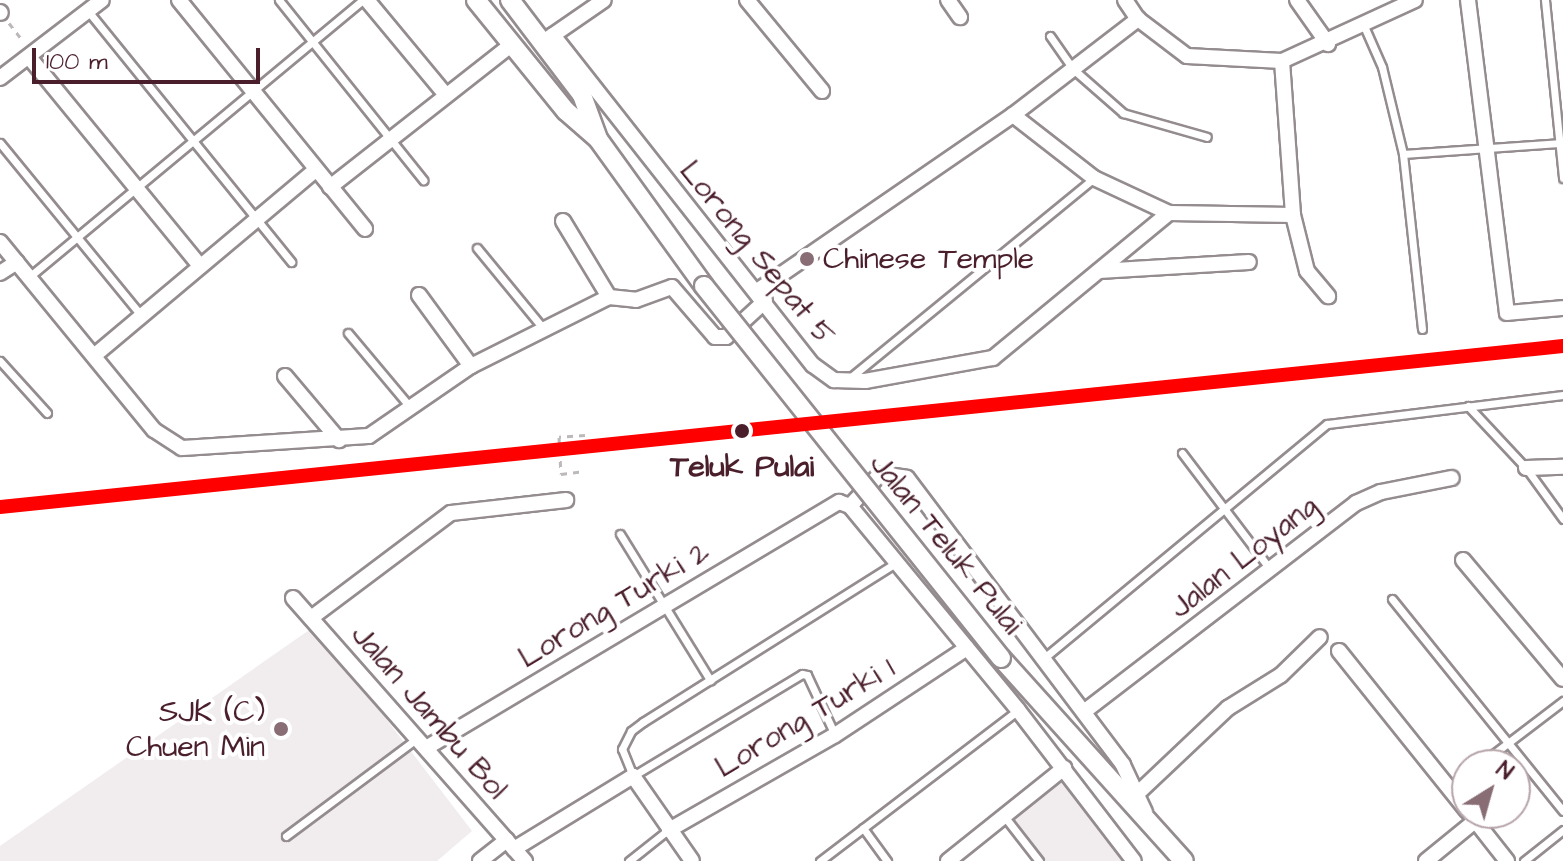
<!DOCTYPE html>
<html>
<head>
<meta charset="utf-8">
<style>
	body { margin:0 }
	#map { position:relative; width:1563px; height:861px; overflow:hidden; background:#fff; font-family:"Architects Daughter",sans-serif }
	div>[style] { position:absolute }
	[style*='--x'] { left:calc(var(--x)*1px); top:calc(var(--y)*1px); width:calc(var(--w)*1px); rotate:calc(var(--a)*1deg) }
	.built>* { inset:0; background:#f1edee }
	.path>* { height:3px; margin-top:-1.5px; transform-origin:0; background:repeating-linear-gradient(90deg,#bdb8b9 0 6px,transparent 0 12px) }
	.roads { filter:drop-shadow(2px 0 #948c8e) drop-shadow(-2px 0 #948c8e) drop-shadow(0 2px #948c8e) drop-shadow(0 -2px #948c8e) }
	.lane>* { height:7px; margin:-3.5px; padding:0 3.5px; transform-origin:3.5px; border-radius:3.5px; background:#fff }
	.street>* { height:14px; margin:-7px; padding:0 7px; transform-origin:7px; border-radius:7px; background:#fff }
	.secondary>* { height:18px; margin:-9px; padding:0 9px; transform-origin:9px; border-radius:9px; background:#fff }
	.bridges { filter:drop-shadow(2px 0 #948c8e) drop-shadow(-2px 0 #948c8e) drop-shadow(0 2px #948c8e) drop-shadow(0 -2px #948c8e) }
	.secondary-bridge>* { height:18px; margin:-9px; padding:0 9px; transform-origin:9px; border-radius:9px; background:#fff }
	.rail-1>* { height:14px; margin:-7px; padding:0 7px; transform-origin:7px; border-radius:7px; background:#f00 }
	.dots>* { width:22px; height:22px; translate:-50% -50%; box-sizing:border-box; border:4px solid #fff; border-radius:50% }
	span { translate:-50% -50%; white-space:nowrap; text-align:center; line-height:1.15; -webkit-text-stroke:8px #fff; paint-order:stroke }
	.street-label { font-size:30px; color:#4a1f2b }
	.poi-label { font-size:30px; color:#4a1f2b }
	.left { translate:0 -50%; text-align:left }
	.right { translate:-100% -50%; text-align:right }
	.stop-label { font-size:30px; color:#4a1f2b; font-weight:700 }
	.north { position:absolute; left:1451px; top:749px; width:80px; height:80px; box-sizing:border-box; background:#fff; border:2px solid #b7a5aa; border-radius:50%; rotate:37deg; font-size:22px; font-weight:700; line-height:32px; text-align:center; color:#4a1f2b }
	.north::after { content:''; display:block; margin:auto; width:28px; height:36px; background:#896d75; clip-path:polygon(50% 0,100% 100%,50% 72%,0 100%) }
	.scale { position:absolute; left:32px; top:48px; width:228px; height:36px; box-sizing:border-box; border:4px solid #4a1f2b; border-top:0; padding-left:10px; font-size:24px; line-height:28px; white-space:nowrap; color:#4a1f2b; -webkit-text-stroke:6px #fff; paint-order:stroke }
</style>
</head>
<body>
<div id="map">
	<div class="built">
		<i style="clip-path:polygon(315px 626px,472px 831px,437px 861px,0 861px,0 846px)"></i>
		<i style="clip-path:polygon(1063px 776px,1127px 861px,1046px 861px,1012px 818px)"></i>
	</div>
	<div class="path">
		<i style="--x:9;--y:23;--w:24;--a:52"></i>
		<i style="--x:585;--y:435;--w:26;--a:176"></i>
		<i style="--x:559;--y:437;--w:37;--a:87"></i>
		<i style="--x:561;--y:474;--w:24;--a:-7"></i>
	</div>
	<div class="roads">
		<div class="lane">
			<i style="--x:279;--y:0;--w:231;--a:51.3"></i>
			<i style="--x:1545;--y:0;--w:179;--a:84.2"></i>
			<i style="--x:88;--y:11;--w:323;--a:51"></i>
			<i style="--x:1364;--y:26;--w:45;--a:66.3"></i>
			<i style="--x:1382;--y:67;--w:89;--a:76.4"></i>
			<i style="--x:1403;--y:154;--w:176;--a:83.8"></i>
			<i style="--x:1050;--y:36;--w:40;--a:55.1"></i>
			<i style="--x:1073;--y:69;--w:67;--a:41.3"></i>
			<i style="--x:1123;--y:113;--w:87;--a:15.9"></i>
			<i style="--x:0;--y:143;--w:222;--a:50.7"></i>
			<i style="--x:1403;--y:154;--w:156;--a:-4"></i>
			<i style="--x:477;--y:248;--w:104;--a:50.5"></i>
			<i style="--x:29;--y:277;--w:434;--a:-39.7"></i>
			<i style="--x:348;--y:333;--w:97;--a:50"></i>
			<i style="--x:0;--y:361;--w:70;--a:47.9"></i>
			<i style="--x:851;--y:377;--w:314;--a:-39.3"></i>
			<i style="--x:1468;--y:406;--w:85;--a:46.9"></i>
			<i style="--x:1526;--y:468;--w:63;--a:54"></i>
			<i style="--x:1182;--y:453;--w:146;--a:52.8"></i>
			<i style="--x:620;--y:534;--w:172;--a:58.3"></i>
			<i style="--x:1392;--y:599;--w:272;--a:51.1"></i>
			<i style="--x:1044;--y:658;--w:367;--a:-39.6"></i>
			<i style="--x:1327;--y:424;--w:238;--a:-7"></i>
			<i style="--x:835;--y:735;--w:66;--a:-115"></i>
			<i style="--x:807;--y:675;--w:5;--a:-169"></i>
			<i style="--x:802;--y:674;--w:197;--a:148.9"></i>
			<i style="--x:633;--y:776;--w:29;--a:-112"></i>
			<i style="--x:622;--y:749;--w:20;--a:-63"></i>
			<i style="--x:631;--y:731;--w:15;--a:-37"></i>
			<i style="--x:643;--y:722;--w:298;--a:-32.2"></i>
			<i style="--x:1479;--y:765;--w:106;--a:-37.3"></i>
			<i style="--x:1449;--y:788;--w:23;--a:-38"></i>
			<i style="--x:1004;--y:816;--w:57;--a:52.1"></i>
			<i style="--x:863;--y:828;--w:41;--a:54"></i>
			<i style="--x:286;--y:836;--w:162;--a:-36.7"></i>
			<i style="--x:629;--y:861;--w:50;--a:-38.5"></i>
			<i style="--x:820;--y:861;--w:249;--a:-37.3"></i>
			<i style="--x:1524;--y:861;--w:50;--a:-38.5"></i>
		</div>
		<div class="street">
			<i style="--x:179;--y:0;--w:295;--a:50.9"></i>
			<i style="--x:367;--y:0;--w:122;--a:50.3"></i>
			<i style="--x:747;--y:0;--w:118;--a:50.5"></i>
			<i style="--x:948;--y:0;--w:21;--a:55"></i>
			<i style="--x:1125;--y:0;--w:23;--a:56"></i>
			<i style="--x:1138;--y:19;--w:61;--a:37.1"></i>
			<i style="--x:1187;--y:56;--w:95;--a:3"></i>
			<i style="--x:1282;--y:61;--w:146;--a:-24.6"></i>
			<i style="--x:1297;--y:0;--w:54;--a:54.8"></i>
			<i style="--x:1468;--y:0;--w:315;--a:82.9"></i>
			<i style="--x:1507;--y:313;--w:56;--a:-5.1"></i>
			<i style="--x:0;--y:12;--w:1;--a:45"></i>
			<i style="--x:553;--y:35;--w:420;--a:51.8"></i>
			<i style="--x:813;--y:365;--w:26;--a:36"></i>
			<i style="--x:834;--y:380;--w:31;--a:2"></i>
			<i style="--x:865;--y:381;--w:130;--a:-10.2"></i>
			<i style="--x:993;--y:358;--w:228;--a:-39.5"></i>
			<i style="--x:546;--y:40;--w:70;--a:-34.6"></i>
			<i style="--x:29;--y:57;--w:270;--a:50.7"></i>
			<i style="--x:1282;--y:61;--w:154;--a:85.9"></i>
			<i style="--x:1293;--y:215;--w:58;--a:76"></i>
			<i style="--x:1307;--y:271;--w:33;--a:50"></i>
			<i style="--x:0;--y:78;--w:128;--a:-37.4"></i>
			<i style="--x:1013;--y:115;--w:103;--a:37.9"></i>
			<i style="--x:1094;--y:178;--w:83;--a:25"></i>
			<i style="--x:1169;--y:213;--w:124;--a:0.9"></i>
			<i style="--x:330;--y:187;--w:230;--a:-38.1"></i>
			<i style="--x:563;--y:221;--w:89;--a:58.8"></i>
			<i style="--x:0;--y:242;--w:243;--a:50.7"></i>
			<i style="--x:154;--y:430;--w:33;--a:33"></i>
			<i style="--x:182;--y:448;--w:187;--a:-3.7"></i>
			<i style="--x:369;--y:436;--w:124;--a:-34.5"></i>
			<i style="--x:471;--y:366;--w:154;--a:-26.6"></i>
			<i style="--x:1099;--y:271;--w:150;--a:-3.4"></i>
			<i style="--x:0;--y:273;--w:20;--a:-33"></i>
			<i style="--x:757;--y:291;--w:311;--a:-34.5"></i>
			<i style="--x:1013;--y:115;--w:158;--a:-37.5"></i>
			<i style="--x:419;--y:295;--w:88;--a:53.8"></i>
			<i style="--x:609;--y:297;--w:27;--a:6"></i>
			<i style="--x:636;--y:300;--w:38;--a:-20"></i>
			<i style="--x:672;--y:287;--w:66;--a:49.3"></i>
			<i style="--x:715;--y:337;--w:11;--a:0"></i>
			<i style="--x:726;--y:337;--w:53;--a:-42.7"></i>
			<i style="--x:95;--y:355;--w:286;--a:-40"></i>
			<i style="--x:285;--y:376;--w:84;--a:49.8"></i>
			<i style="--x:1526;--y:468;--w:37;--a:-2"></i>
			<i style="--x:850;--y:506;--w:44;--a:-46.8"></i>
			<i style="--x:880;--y:474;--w:27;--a:8"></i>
			<i style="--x:907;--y:478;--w:359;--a:53"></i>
			<i style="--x:1123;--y:765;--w:52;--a:64.9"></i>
			<i style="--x:1463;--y:560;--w:155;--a:50"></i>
			<i style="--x:293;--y:598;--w:351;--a:48.6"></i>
			<i style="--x:311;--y:618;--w:175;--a:-36.9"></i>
			<i style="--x:451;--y:513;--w:116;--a:-6.4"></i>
			<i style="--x:1339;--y:651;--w:205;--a:51.3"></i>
			<i style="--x:1085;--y:711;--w:342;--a:-37.5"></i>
			<i style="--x:1356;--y:503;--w:27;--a:-24"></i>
			<i style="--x:1381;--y:492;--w:72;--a:-11.2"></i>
			<i style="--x:426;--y:748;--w:481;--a:-30.8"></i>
			<i style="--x:839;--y:502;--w:12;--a:20"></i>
			<i style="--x:850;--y:506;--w:264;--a:50.5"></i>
			<i style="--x:1018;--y:710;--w:190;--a:52.5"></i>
			<i style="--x:1137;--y:794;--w:125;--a:-43.4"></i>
			<i style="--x:1228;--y:708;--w:62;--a:-31.9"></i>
			<i style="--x:1281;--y:675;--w:54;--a:-44.3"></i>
			<i style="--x:1470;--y:814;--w:60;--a:51.8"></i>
			<i style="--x:669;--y:830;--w:191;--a:-29.8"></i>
			<i style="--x:835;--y:735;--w:158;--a:-33.4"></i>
			<i style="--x:514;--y:849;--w:140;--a:-31.5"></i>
			<i style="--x:633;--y:776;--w:103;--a:55.2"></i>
			<i style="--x:480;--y:861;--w:34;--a:-38"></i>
			<i style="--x:948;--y:861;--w:149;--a:-38.7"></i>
			<i style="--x:1426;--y:861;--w:63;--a:-39.2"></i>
		</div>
		<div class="secondary">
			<i style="--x:476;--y:0;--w:143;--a:51"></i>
			<i style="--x:566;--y:111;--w:43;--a:41.2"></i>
			<i style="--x:598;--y:139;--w:181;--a:54.2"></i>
			<i style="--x:510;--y:0;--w:119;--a:52.8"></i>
			<i style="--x:582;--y:95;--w:44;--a:69.9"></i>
			<i style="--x:1001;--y:658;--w:273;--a:48"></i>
		</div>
	</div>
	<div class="bridges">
		<div class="secondary-bridge">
			<i style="--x:704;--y:286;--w:476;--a:51.4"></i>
		</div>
	</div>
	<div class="rail-1">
		<i style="--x:0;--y:507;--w:1571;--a:-5.88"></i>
	</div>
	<div class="dots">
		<i style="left:807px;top:259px;background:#896d75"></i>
		<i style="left:742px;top:431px;background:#4a1f2b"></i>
		<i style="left:281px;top:729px;background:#896d75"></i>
	</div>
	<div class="street-label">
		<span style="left:757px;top:253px;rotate:51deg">Lorong Sepat 5</span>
		<span style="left:946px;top:544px;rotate:51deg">Jalan Teluk Pulai</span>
		<span style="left:1244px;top:557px;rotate:-38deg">Jalan Loyang</span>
		<span style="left:614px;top:605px;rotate:-31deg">Lorong Turki 2</span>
		<span style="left:429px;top:712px;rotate:49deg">Jalan Jambu Bol</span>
		<span style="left:805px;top:718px;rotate:-31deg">Lorong Turki 1</span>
	</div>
	<div class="poi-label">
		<span class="left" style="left:823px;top:259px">Chinese Temple</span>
		<span class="right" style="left:265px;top:729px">SJK (C)<br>Chuen Min</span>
	</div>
	<div class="stop-label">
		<span style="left:742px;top:467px">Teluk Pulai</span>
	</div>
	<div class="north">N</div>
	<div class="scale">100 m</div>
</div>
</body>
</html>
